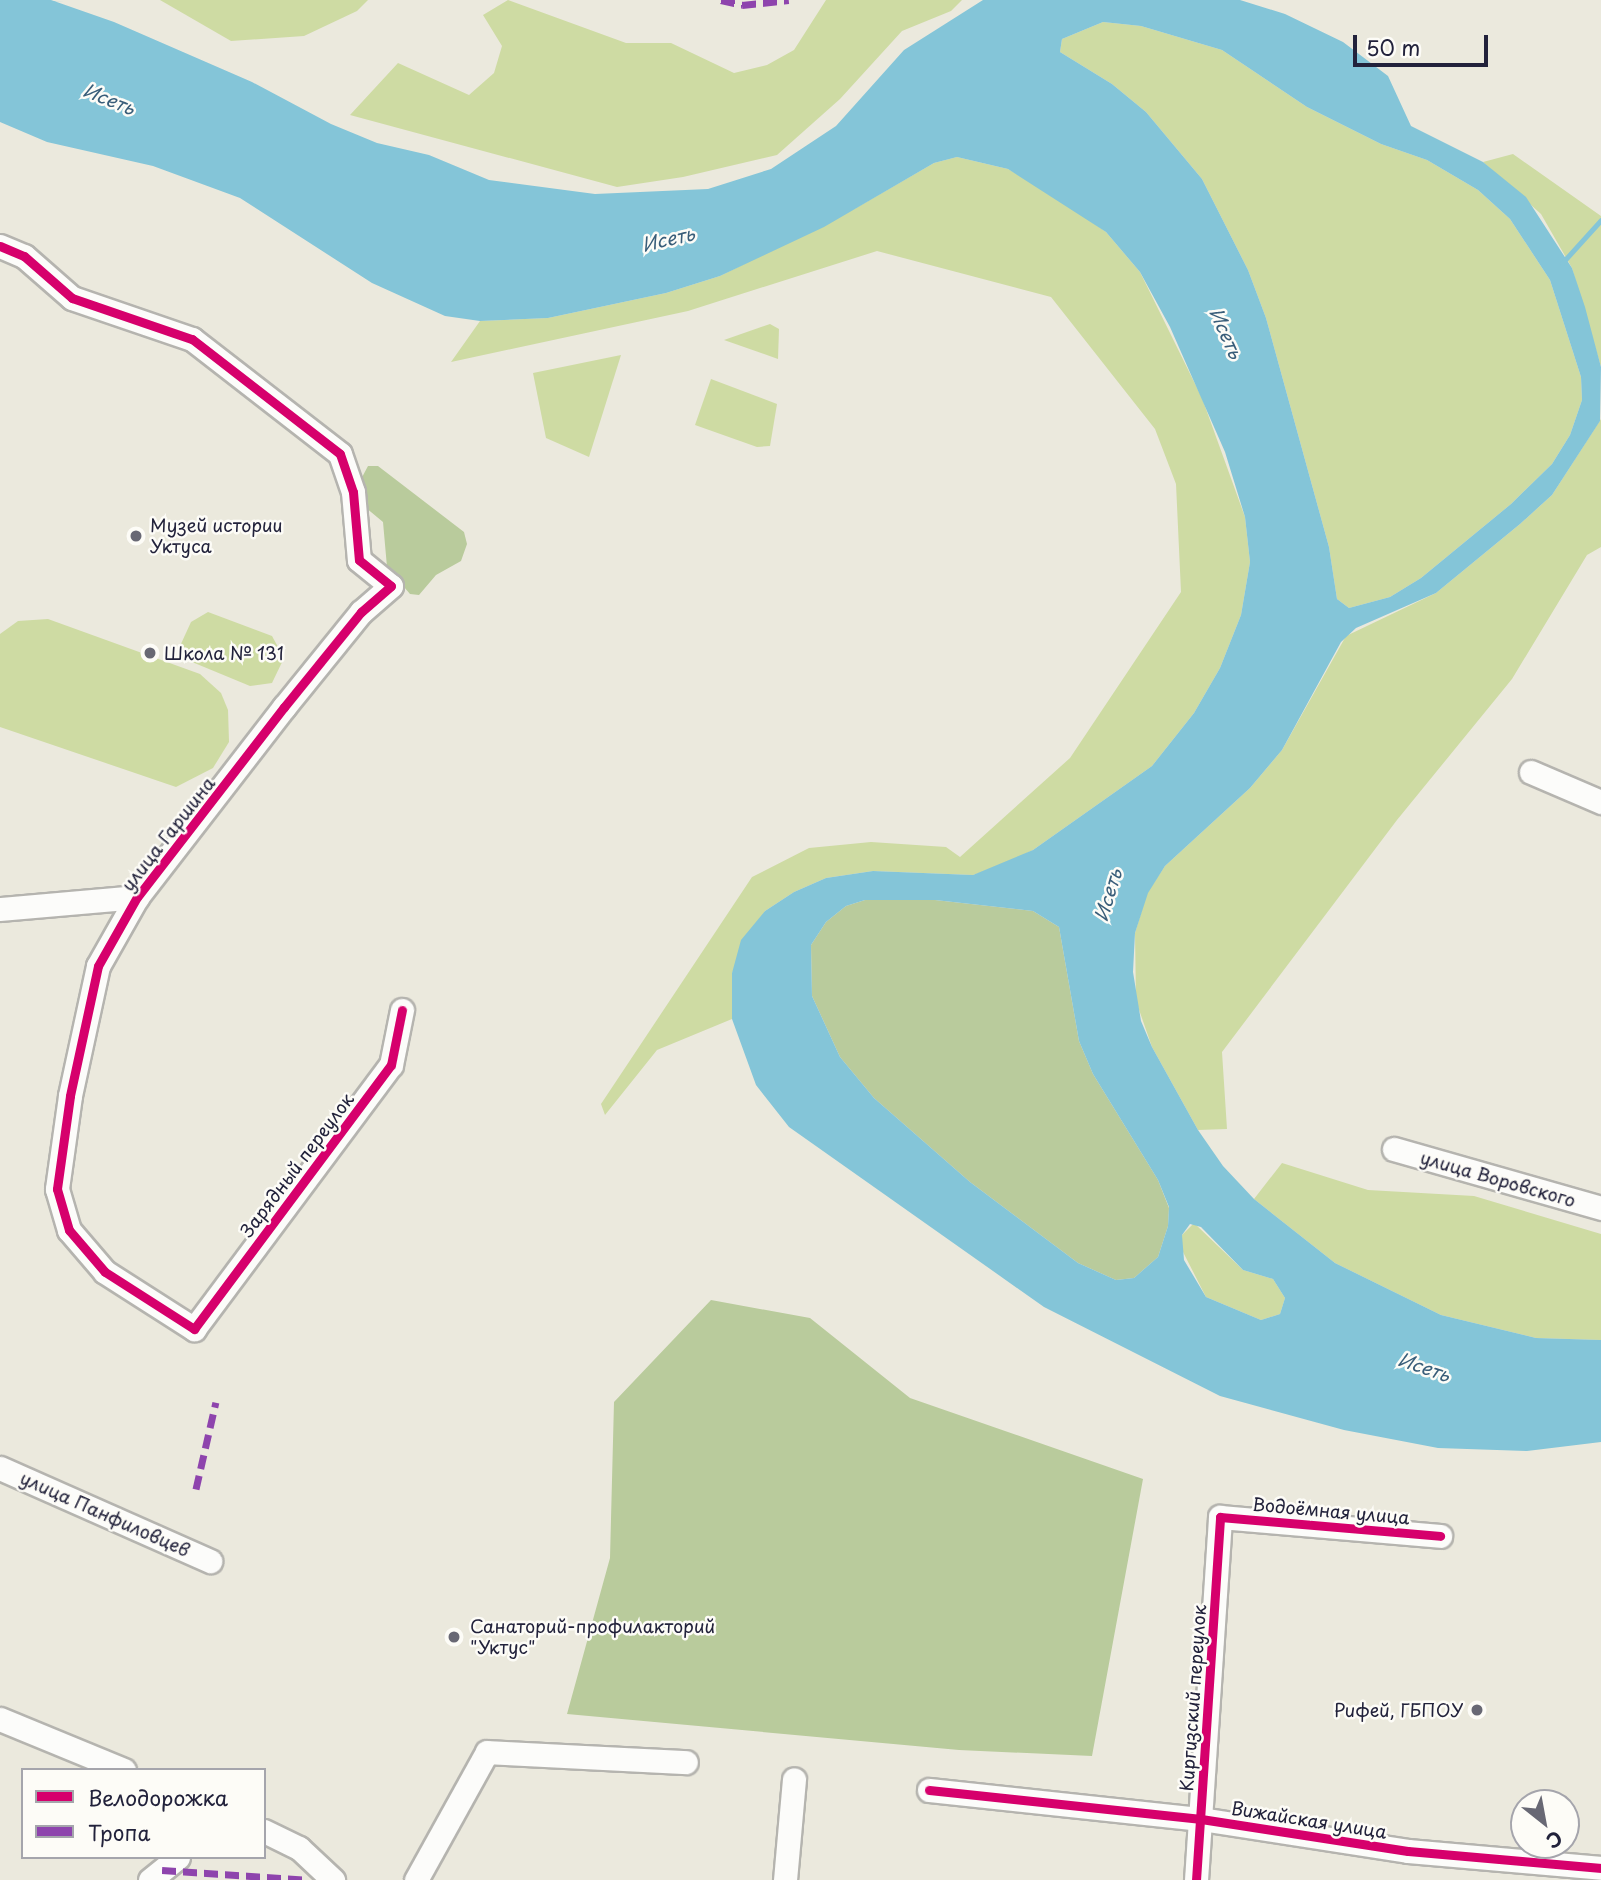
<!DOCTYPE html>
<html>
<head>
<meta charset="utf-8">
<style>
	body { margin:0 }
	#map { position:relative; width:1601px; height:1880px; overflow:hidden; background:#ebe9dd; font-family:"Playpen Sans",sans-serif }
	div>[style] { position:absolute }
	[style*='--x'] { left:calc(var(--x)*1px); top:calc(var(--y)*1px); width:calc(var(--w)*1px); rotate:calc(var(--a)*1deg) }
	.green>* { inset:0; background:#cedba3 }
	.forest>* { inset:0; background:#b9cb9c }
	.water>* { inset:0; background:#84c5d8 }
	.stream>* { height:5px; margin:-2.5px; padding:0 2.5px; transform-origin:2.5px; border-radius:2.5px; background:#84c5d8 }
	.roads { filter:drop-shadow(2px 0 #b5b4af) drop-shadow(-2px 0 #b5b4af) drop-shadow(0 2px #b5b4af) drop-shadow(0 -2px #b5b4af) }
	.minor>* { height:23px; margin:-11.5px; padding:0 11.5px; transform-origin:11.5px; border-radius:11.5px; background:#fcfcfa }
	.quiet>* { height:7px; margin-top:-3.5px; transform-origin:0; background:repeating-linear-gradient(90deg,#8e44ad 0 14px,transparent 0 21px) }
	.cycleway>* { height:9px; margin:-4.5px; padding:0 4.5px; transform-origin:4.5px; border-radius:4.5px; background:#d6006c }
	.dots>* { width:19px; height:19px; translate:-50% -50%; box-sizing:border-box; border:4px solid #fdfcf7; border-radius:50% }
	span { translate:-50% -50%; white-space:nowrap; text-align:center; line-height:1.15; -webkit-text-stroke:5px #fdfcf7; paint-order:stroke }
	.poi-label { font-size:18px; color:#22223b }
	.left { translate:0 -50%; text-align:left }
	.right { translate:-100% -50%; text-align:right }
	.street-label { font-size:18px; color:#22223b }
	.water-label { font-size:19px; color:#385d79; font-style:italic }
	.legend { position:absolute; left:21px; top:1768px; width:245px; height:91px; box-sizing:border-box; background:#fdfcf7; border:2px solid #a5a5ac; margin:0; padding:9px 12px; list-style:none; font-size:21px; color:#22223b }
	.legend li { display:flex; align-items:center; gap:14px; height:35px }
	.legend b { width:35px; border:2px solid #a5a5ac }
	.north { position:absolute; left:1510px; top:1789px; width:70px; height:70px; box-sizing:border-box; background:#fdfcf7; border:2px solid #a5a5ac; border-radius:50%; rotate:149deg; font-size:19px; font-weight:700; line-height:28px; text-align:center; color:#22223b }
	.north::after { content:''; display:block; margin:auto; width:24px; height:32px; background:#686874; clip-path:polygon(50% 0,100% 100%,50% 72%,0 100%) }
	.scale { position:absolute; left:1353px; top:35px; width:135px; height:32px; box-sizing:border-box; border:4px solid #22223b; border-top:0; padding-left:9px; font-size:21px; line-height:24px; white-space:nowrap; color:#22223b; -webkit-text-stroke:5px #fdfcf7; paint-order:stroke }
</style>
</head>
<body>
<div id="map">
	<div class="green">
		<i style="clip-path:polygon(160px 0,368px 0,357px 11px,304px 36px,231px 41px)"></i>
		<i style="clip-path:polygon(508px 0,626px 43px,671px 43px,734px 73px,767px 65px,794px 50px,826px 0,962px 0,951px 11px,902px 31px,840px 99px,777px 155px,683px 177px,617px 187px,350px 115px,398px 63px,469px 95px,494px 73px,502px 46px,483px 15px)"></i>
		<i style="clip-path:polygon(1103px 22px,1141px 26px,1222px 50px,1307px 107px,1381px 144px,1427px 160px,1478px 190px,1510px 219px,1550px 280px,1581px 377px,1582px 400px,1570px 435px,1552px 464px,1511px 504px,1421px 578px,1390px 597px,1349px 608px,1337px 599px,1329px 547px,1266px 318px,1248px 270px,1202px 179px,1146px 112px,1112px 84px,1060px 52px,1062px 39px)"></i>
		<i style="clip-path:polygon(1513px 154px,1601px 216px,1601px 367px,1572px 268px,1541px 214px,1483px 162px)"></i>
		<i style="clip-path:polygon(957px 157px,1008px 169px,1061px 200px,1106px 232px,1140px 272px,1202px 398px,1245px 517px,1250px 562px,1241px 615px,1220px 668px,1194px 713px,1152px 766px,1033px 850px,1001px 866px,973px 875px,873px 871px,826px 878px,794px 892px,765px 911px,732px 973px,732px 1019px,657px 1050px,605px 1115px,601px 1104px,752px 877px,809px 848px,871px 842px,946px 847px,960px 857px,1070px 758px,1181px 592px,1176px 484px,1155px 429px,1051px 297px,877px 251px,688px 311px,451px 362px,480px 321px,548px 318px,666px 293px,720px 276px,856px 208px,934px 163px)"></i>
		<i style="clip-path:polygon(770px 324px,779px 329px,778px 359px,724px 340px)"></i>
		<i style="clip-path:polygon(621px 355px,589px 457px,546px 438px,533px 373px)"></i>
		<i style="clip-path:polygon(711px 379px,777px 404px,770px 446px,757px 447px,695px 425px)"></i>
		<i style="clip-path:polygon(1601px 419px,1601px 547px,1587px 555px,1512px 679px,1397px 820px,1222px 1052px,1227px 1129px,1198px 1130px,1152px 1047px,1136px 1001px,1135px 933px,1147px 893px,1165px 866px,1250px 788px,1282px 750px,1346px 636px,1436px 593px,1520px 524px,1552px 495px)"></i>
		<i style="clip-path:polygon(208px 612px,272px 636px,284px 658px,272px 683px,250px 686px,192px 662px,180px 646px,191px 622px)"></i>
		<i style="clip-path:polygon(48px 619px,200px 674px,221px 693px,228px 710px,229px 742px,213px 768px,176px 787px,0 727px,0 634px,18px 621px)"></i>
		<i style="clip-path:polygon(1282px 1163px,1368px 1190px,1474px 1196px,1601px 1234px,1601px 1340px,1536px 1338px,1441px 1315px,1335px 1263px,1254px 1199px)"></i>
		<i style="clip-path:polygon(1194px 1223px,1243px 1270px,1273px 1279px,1285px 1298px,1280px 1314px,1261px 1320px,1206px 1297px,1182px 1250px,1182px 1235px)"></i>
	</div>
	<div class="forest">
		<i style="clip-path:polygon(368px 466px,378px 466px,464px 532px,467px 544px,461px 561px,436px 575px,419px 595px,410px 594px,387px 567px,383px 522px,365px 507px,360px 481px)"></i>
		<i style="clip-path:polygon(865px 900px,935px 900px,1033px 911px,1059px 927px,1079px 1041px,1093px 1074px,1158px 1180px,1169px 1208px,1168px 1226px,1158px 1257px,1134px 1278px,1116px 1280px,1078px 1263px,970px 1182px,874px 1098px,840px 1057px,812px 996px,811px 945px,826px 922px,846px 906px)"></i>
		<i style="clip-path:polygon(711px 1300px,810px 1318px,910px 1398px,1143px 1479px,1092px 1756px,959px 1750px,567px 1714px,610px 1558px,614px 1402px)"></i>
	</div>
	<div class="water">
		<i style="clip-path:polygon(evenodd,0 0,51px 0,114px 22px,252px 82px,331px 124px,377px 143px,429px 155px,489px 180px,595px 194px,708px 189px,771px 169px,836px 126px,904px 50px,983px 0,1240px 0,1285px 14px,1343px 42px,1388px 76px,1411px 126px,1483px 162px,1526px 197px,1572px 268px,1585px 307px,1601px 367px,1600px 421px,1552px 495px,1520px 524px,1436px 593px,1356px 628px,1341px 642px,1282px 750px,1250px 788px,1165px 866px,1148px 893px,1135px 933px,1133px 972px,1141px 1021px,1152px 1047px,1198px 1130px,1223px 1166px,1254px 1199px,1335px 1263px,1441px 1315px,1536px 1338px,1601px 1340px,1601px 1442px,1527px 1451px,1438px 1448px,1344px 1430px,1220px 1396px,1044px 1307px,789px 1127px,756px 1085px,732px 1019px,732px 973px,741px 940px,765px 911px,794px 892px,826px 878px,873px 871px,973px 875px,1033px 850px,1152px 766px,1194px 713px,1220px 668px,1241px 615px,1250px 562px,1245px 517px,1225px 452px,1170px 327px,1140px 272px,1106px 232px,1008px 169px,957px 157px,934px 163px,824px 227px,720px 276px,666px 293px,548px 318px,480px 321px,445px 316px,372px 283px,240px 198px,153px 166px,47px 142px,0 122px,0 0,1103px 22px,1141px 26px,1222px 50px,1307px 107px,1381px 144px,1427px 160px,1478px 190px,1510px 219px,1550px 280px,1581px 377px,1582px 400px,1570px 435px,1552px 464px,1511px 504px,1421px 578px,1390px 597px,1349px 608px,1337px 599px,1329px 547px,1266px 318px,1248px 270px,1202px 179px,1146px 112px,1112px 84px,1060px 52px,1062px 39px,1103px 22px,0 0,865px 900px,935px 900px,1033px 911px,1059px 927px,1079px 1041px,1093px 1074px,1158px 1180px,1169px 1207px,1168px 1226px,1158px 1257px,1134px 1278px,1116px 1280px,1078px 1263px,970px 1182px,874px 1098px,840px 1057px,812px 996px,811px 945px,826px 922px,846px 906px,865px 900px,0 0,1190px 1224px,1201px 1227px,1243px 1270px,1273px 1279px,1285px 1298px,1280px 1314px,1261px 1320px,1206px 1297px,1184px 1260px,1182px 1235px,1190px 1224px)"></i>
	</div>
	<div class="stream">
		<i style="--x:1562;--y:263;--w:58;--a:-47.8"></i>
	</div>
	<div class="roads">
		<div class="minor">
			<i style="--x:0;--y:246;--w:26;--a:23"></i>
			<i style="--x:24;--y:256;--w:64;--a:41.2"></i>
			<i style="--x:72;--y:298;--w:127;--a:18.9"></i>
			<i style="--x:192;--y:339;--w:187;--a:37.8"></i>
			<i style="--x:340;--y:454;--w:40;--a:71.1"></i>
			<i style="--x:353;--y:492;--w:68;--a:85"></i>
			<i style="--x:359;--y:560;--w:41;--a:39.1"></i>
			<i style="--x:391;--y:586;--w:40;--a:139"></i>
			<i style="--x:361;--y:612;--w:122;--a:129"></i>
			<i style="--x:284;--y:707;--w:240;--a:127.7"></i>
			<i style="--x:137;--y:897;--w:79;--a:119.5"></i>
			<i style="--x:98;--y:966;--w:133;--a:102.2"></i>
			<i style="--x:70;--y:1096;--w:94;--a:98"></i>
			<i style="--x:57;--y:1189;--w:43;--a:73.7"></i>
			<i style="--x:69;--y:1230;--w:55;--a:49.4"></i>
			<i style="--x:105;--y:1272;--w:106;--a:32.6"></i>
			<i style="--x:194;--y:1329;--w:329;--a:-53.3"></i>
			<i style="--x:391;--y:1065;--w:56;--a:-78.7"></i>
			<i style="--x:1531;--y:772;--w:76;--a:23.2"></i>
			<i style="--x:0;--y:909;--w:138;--a:-5"></i>
			<i style="--x:1394;--y:1149;--w:215;--a:15.9"></i>
			<i style="--x:0;--y:1468;--w:230;--a:23.9"></i>
			<i style="--x:0;--y:1719;--w:134;--a:22.4"></i>
			<i style="--x:929;--y:1790;--w:274;--a:6.1"></i>
			<i style="--x:1201;--y:1819;--w:209;--a:8.8"></i>
			<i style="--x:1408;--y:1851;--w:194;--a:5"></i>
			<i style="--x:264;--y:1831;--w:39;--a:26"></i>
			<i style="--x:299;--y:1848;--w:47;--a:43.3"></i>
			<i style="--x:150;--y:1880;--w:36;--a:-39"></i>
			<i style="--x:416;--y:1880;--w:146;--a:-61"></i>
			<i style="--x:487;--y:1752;--w:199;--a:2.9"></i>
			<i style="--x:785;--y:1880;--w:101;--a:-84.9"></i>
			<i style="--x:1196;--y:1880;--w:364;--a:-86.2"></i>
			<i style="--x:1220;--y:1517;--w:221;--a:4.9"></i>
		</div>
	</div>
	<div class="quiet">
		<i style="--x:721;--y:0;--w:22;--a:13"></i>
		<i style="--x:742;--y:5;--w:47;--a:-6.1"></i>
		<i style="--x:196;--y:1489;--w:89;--a:-77.1"></i>
		<i style="--x:162;--y:1870;--w:145;--a:3.9"></i>
	</div>
	<div class="cycleway">
		<i style="--x:0;--y:246;--w:26;--a:23"></i>
		<i style="--x:24;--y:256;--w:64;--a:41.2"></i>
		<i style="--x:72;--y:298;--w:127;--a:18.9"></i>
		<i style="--x:192;--y:339;--w:187;--a:37.8"></i>
		<i style="--x:340;--y:454;--w:40;--a:71.1"></i>
		<i style="--x:353;--y:492;--w:68;--a:85"></i>
		<i style="--x:359;--y:560;--w:41;--a:39.1"></i>
		<i style="--x:391;--y:586;--w:40;--a:139"></i>
		<i style="--x:361;--y:612;--w:122;--a:129"></i>
		<i style="--x:284;--y:707;--w:240;--a:127.7"></i>
		<i style="--x:137;--y:897;--w:79;--a:119.5"></i>
		<i style="--x:98;--y:966;--w:133;--a:102.2"></i>
		<i style="--x:70;--y:1096;--w:94;--a:98"></i>
		<i style="--x:57;--y:1189;--w:43;--a:73.7"></i>
		<i style="--x:69;--y:1230;--w:55;--a:49.4"></i>
		<i style="--x:105;--y:1272;--w:106;--a:32.6"></i>
		<i style="--x:194;--y:1329;--w:329;--a:-53.3"></i>
		<i style="--x:391;--y:1065;--w:56;--a:-78.7"></i>
		<i style="--x:929;--y:1790;--w:274;--a:6.1"></i>
		<i style="--x:1201;--y:1819;--w:209;--a:8.8"></i>
		<i style="--x:1408;--y:1851;--w:194;--a:5"></i>
		<i style="--x:1196;--y:1880;--w:364;--a:-86.2"></i>
		<i style="--x:1220;--y:1517;--w:221;--a:4.9"></i>
	</div>
	<div class="dots">
		<i style="left:136px;top:536px;background:#686874"></i>
		<i style="left:150px;top:653px;background:#686874"></i>
		<i style="left:454px;top:1637px;background:#686874"></i>
		<i style="left:1477px;top:1710px;background:#686874"></i>
	</div>
	<div class="poi-label">
		<span class="left" style="left:150px;top:536px">Музей истории<br>Уктуса</span>
		<span class="left" style="left:164px;top:653px">Школа № 131</span>
		<span class="left" style="left:470px;top:1637px">Санаторий-профилакторий<br>"Уктус"</span>
		<span class="right" style="left:1463px;top:1710px">Рифей, ГБПОУ</span>
	</div>
	<div class="street-label">
		<span style="left:168px;top:834px;rotate:-52deg">улица Гаршина</span>
		<span style="left:297px;top:1165px;rotate:-53deg">Зарядный переулок</span>
		<span style="left:1498px;top:1179px;rotate:16deg">улица Воровского</span>
		<span style="left:1331px;top:1511px;rotate:5deg">Водоёмная улица</span>
		<span style="left:105px;top:1514px;rotate:24deg">улица Панфиловцев</span>
		<span style="left:1193px;top:1698px;rotate:-86deg">Киргизский переулок</span>
		<span style="left:1309px;top:1820px;rotate:9deg">Вижайская улица</span>
	</div>
	<div class="water-label">
		<span style="left:109px;top:99px;rotate:22deg">Исеть</span>
		<span style="left:668px;top:239px;rotate:-13deg">Исеть</span>
		<span style="left:1226px;top:333px;rotate:66deg">Исеть</span>
		<span style="left:1108px;top:895px;rotate:-73deg">Исеть</span>
		<span style="left:1424px;top:1367px;rotate:19deg">Исеть</span>
	</div>
	<ul class="legend">
	<li><b style="height:9px;background:#d6006c"></b>Велодорожка</li>
	<li><b style="height:9px;background:#8e44ad"></b>Тропа</li>
	</ul>
	<div class="north">С</div>
	<div class="scale">50 m</div>
</div>
</body>
</html>
